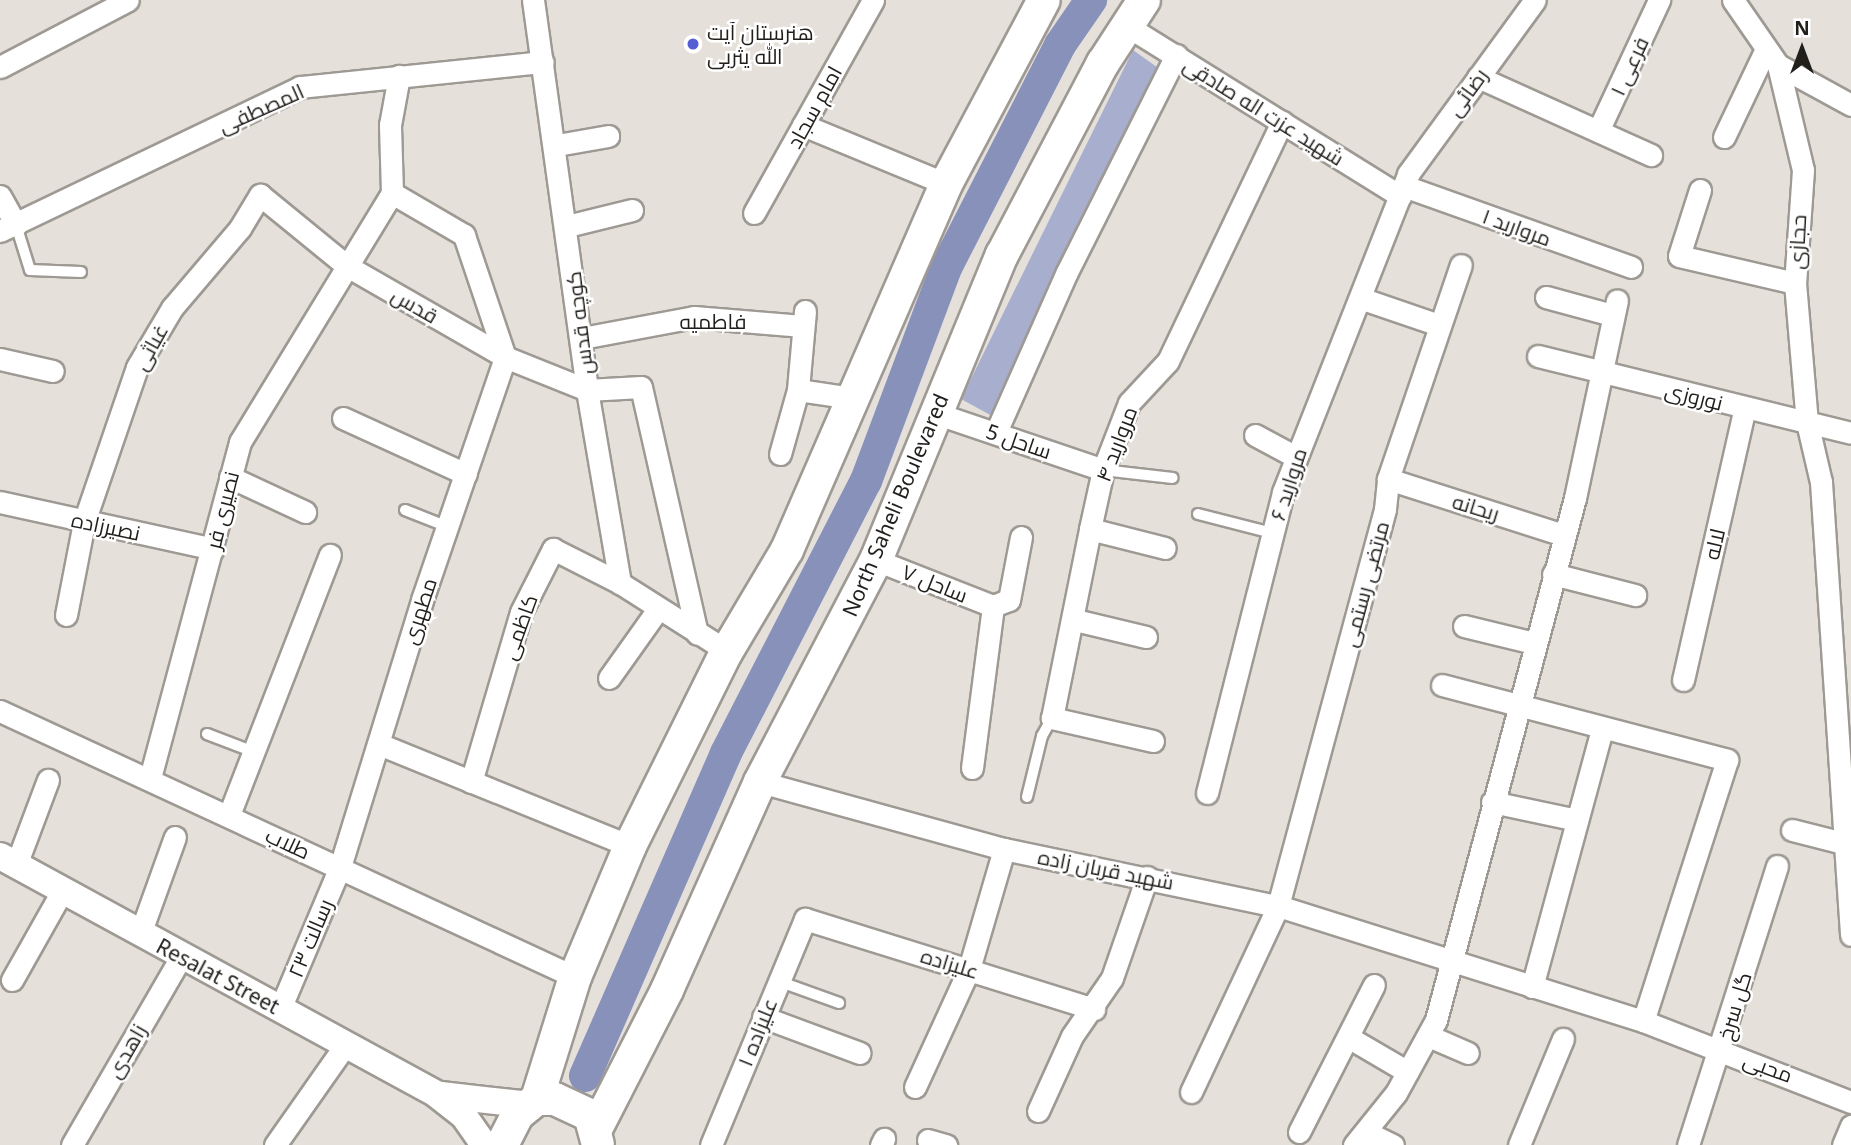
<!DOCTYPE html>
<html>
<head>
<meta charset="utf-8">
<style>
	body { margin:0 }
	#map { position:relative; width:1851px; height:1145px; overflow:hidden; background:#e5e0da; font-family:"Noto Sans",Cairo,sans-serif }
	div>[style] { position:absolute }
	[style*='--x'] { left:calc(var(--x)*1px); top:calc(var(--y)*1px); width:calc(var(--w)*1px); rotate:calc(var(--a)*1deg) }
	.green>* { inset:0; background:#a7aece }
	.river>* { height:32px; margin:-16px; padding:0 16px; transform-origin:16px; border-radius:16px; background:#8891b9 }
	.roads { filter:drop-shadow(2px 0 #9e9993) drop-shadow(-2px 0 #9e9993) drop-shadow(0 2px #9e9993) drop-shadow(0 -2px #9e9993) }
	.service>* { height:10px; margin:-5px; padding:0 5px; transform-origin:5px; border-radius:5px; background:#fff }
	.minor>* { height:21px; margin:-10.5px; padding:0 10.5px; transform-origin:10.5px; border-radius:10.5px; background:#fff }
	.tertiary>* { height:26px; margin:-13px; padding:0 13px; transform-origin:13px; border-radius:13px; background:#fff }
	.secondary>* { height:32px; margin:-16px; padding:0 16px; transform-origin:16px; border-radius:16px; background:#fff }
	.dots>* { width:19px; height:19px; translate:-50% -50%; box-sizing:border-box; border:4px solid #fff; border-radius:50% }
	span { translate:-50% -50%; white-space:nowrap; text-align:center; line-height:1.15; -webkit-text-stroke:5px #fff; paint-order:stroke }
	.poi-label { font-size:21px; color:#211f1c }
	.left { translate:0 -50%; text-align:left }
	.street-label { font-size:21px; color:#211f1c }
	.north { position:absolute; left:1767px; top:14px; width:70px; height:70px; -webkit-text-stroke:5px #fff; paint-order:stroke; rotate:0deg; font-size:19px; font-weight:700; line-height:28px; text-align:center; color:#211f1c }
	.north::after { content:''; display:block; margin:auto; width:24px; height:32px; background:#211f1c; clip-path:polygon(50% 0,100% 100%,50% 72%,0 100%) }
</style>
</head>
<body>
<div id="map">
	<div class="green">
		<i style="clip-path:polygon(1133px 50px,1161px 70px,994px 417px,961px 399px)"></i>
	</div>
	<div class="river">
		<i style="--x:585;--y:1076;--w:352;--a:-66.4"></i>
		<i style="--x:726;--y:753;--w:306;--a:-62.8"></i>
		<i style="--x:866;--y:481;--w:230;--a:-69.4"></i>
		<i style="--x:947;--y:266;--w:248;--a:-62.9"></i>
		<i style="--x:1060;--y:45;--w:55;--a:-55.4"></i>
	</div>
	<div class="roads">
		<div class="service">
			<i style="--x:16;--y:225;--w:47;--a:72.7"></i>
			<i style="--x:30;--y:270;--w:51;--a:2.2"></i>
			<i style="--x:1103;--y:470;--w:70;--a:6.5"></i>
			<i style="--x:405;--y:510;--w:46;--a:21.6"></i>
			<i style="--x:1198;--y:514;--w:76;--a:14.4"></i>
			<i style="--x:207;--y:734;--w:50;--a:21"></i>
			<i style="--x:1027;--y:797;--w:63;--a:-76.2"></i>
			<i style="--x:1042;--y:736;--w:21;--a:-61"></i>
			<i style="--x:778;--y:981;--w:65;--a:19.8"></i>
		</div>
		<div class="minor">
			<i style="--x:533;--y:0;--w:394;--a:82.1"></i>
			<i style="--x:587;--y:390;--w:196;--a:80.3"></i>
			<i style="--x:1733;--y:0;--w:79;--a:55.3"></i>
			<i style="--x:1778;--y:65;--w:83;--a:28.7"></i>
			<i style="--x:1127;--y:26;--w:322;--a:31.9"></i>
			<i style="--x:1778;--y:65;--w:108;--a:76.6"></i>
			<i style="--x:1803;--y:170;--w:113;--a:94"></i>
			<i style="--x:1795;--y:283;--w:140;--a:85.1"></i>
			<i style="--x:1807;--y:422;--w:62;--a:76.9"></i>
			<i style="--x:1821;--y:482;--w:454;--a:86.2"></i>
			<i style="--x:0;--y:67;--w:144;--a:-27.6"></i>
			<i style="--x:1478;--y:77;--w:190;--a:24.3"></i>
			<i style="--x:803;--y:125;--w:155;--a:22.4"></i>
			<i style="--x:1598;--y:131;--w:145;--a:-65"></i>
			<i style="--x:1724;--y:137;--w:98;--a:-64.5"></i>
			<i style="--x:557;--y:145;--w:52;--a:-10"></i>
			<i style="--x:1404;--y:186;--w:241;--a:19.6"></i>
			<i style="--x:1700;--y:190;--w:69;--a:107.7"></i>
			<i style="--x:1679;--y:256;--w:119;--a:13.1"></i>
			<i style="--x:0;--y:196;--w:33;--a:61"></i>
			<i style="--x:754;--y:213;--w:244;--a:-60.8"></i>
			<i style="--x:567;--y:226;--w:67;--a:-13.8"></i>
			<i style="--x:0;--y:231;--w:333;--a:-25.6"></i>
			<i style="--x:300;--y:87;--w:244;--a:-5.9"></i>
			<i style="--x:1546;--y:297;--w:68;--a:15.3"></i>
			<i style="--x:1360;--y:298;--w:83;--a:18.9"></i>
			<i style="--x:805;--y:311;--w:79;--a:95.1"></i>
			<i style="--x:798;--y:390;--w:56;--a:8.3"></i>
			<i style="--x:582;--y:338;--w:114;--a:-10.6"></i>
			<i style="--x:694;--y:317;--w:109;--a:4.7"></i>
			<i style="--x:1538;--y:356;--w:322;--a:13.8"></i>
			<i style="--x:0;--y:359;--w:54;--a:12.8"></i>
			<i style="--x:935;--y:413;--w:177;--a:18.7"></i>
			<i style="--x:343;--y:418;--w:135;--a:24.5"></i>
			<i style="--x:996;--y:432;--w:175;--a:-66.1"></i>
			<i style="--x:1067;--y:272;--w:243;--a:-63.3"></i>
			<i style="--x:1255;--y:435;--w:47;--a:28.2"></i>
			<i style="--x:780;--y:454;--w:66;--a:-74.3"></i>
			<i style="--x:230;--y:477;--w:83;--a:25"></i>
			<i style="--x:1388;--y:479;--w:185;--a:17.7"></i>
			<i style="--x:0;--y:502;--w:218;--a:12.4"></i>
			<i style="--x:1090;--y:529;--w:77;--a:14.2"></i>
			<i style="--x:876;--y:560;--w:126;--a:21.5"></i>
			<i style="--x:1553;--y:574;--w:85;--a:14.4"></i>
			<i style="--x:66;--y:615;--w:95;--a:-79"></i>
			<i style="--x:84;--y:522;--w:164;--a:-71.1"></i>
			<i style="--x:137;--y:367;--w:69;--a:-59.3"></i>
			<i style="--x:172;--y:308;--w:105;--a:-49.6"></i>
			<i style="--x:240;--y:228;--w:39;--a:-59"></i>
			<i style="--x:260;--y:195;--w:112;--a:39.2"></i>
			<i style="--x:347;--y:266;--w:182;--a:29.9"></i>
			<i style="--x:505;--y:357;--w:88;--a:21.9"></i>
			<i style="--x:587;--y:390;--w:54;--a:-3.2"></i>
			<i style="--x:641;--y:387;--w:253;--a:77.2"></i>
			<i style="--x:1075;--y:620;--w:73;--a:13.5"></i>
			<i style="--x:1464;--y:626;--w:72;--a:13.7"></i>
			<i style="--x:609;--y:678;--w:85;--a:-54.6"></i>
			<i style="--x:1683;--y:680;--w:279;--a:-77.2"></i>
			<i style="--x:1442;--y:685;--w:295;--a:14.7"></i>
			<i style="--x:1727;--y:760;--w:274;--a:107.8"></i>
			<i style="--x:0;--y:711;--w:634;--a:24.83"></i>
			<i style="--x:1153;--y:741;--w:104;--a:-167.2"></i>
			<i style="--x:1052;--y:718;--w:193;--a:-78.6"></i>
			<i style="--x:1090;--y:529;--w:60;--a:-77.6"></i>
			<i style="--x:1103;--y:470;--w:72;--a:-68.8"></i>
			<i style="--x:1129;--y:403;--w:57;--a:-47.1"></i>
			<i style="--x:1168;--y:361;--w:265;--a:-64.5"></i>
			<i style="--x:379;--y:744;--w:271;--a:22.1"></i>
			<i style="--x:972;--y:768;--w:163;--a:-82.6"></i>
			<i style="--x:993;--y:606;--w:17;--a:-21"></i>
			<i style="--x:1009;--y:600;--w:64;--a:-79.2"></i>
			<i style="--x:150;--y:778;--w:348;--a:-75"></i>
			<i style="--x:240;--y:442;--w:292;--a:-58.6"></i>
			<i style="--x:392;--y:193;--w:68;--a:-91.7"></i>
			<i style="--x:390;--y:125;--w:50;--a:-79.6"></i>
			<i style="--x:471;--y:782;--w:177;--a:-73.6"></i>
			<i style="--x:521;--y:612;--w:71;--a:-63.1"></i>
			<i style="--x:553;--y:549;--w:75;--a:26.9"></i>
			<i style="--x:620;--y:583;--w:127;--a:32.4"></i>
			<i style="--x:760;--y:782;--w:253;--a:15.4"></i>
			<i style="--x:1004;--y:849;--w:280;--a:11.8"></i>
			<i style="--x:1278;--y:906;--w:383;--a:17.5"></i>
			<i style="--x:1643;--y:1021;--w:223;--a:21.3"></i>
			<i style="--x:1207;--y:793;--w:310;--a:-75.8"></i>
			<i style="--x:1283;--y:492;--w:342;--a:-68.5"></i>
			<i style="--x:1408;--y:174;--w:215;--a:-53.9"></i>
			<i style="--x:1492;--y:802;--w:87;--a:12"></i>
			<i style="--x:229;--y:815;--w:279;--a:-68.8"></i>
			<i style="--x:1792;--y:830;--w:57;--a:14.3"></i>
			<i style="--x:16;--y:865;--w:91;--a:-69.4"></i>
			<i style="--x:140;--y:934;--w:103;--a:-70.2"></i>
			<i style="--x:12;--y:980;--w:100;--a:-60.6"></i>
			<i style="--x:1532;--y:987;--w:267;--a:-74.8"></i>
			<i style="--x:280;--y:1009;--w:154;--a:-67.1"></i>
			<i style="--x:340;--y:867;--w:279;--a:-72.9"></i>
			<i style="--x:422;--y:600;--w:257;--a:-71.1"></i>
			<i style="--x:505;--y:357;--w:129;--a:-108.6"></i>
			<i style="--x:464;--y:235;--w:83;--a:-149.7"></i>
			<i style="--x:763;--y:1017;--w:103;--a:20.4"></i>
			<i style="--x:1348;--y:1037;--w:69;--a:30.3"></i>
			<i style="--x:1431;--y:1037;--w:40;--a:23.4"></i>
			<i style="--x:915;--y:1087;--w:130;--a:-65.4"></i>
			<i style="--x:969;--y:969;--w:125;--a:-73.7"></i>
			<i style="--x:1191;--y:1092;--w:205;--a:-64.9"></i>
			<i style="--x:1278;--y:906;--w:411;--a:-74.9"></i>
			<i style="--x:1385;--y:509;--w:30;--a:-84"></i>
			<i style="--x:1388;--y:479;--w:226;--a:-71.2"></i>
			<i style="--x:1038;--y:1111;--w:82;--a:-65.6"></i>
			<i style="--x:1072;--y:1036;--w:70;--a:-55.4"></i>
			<i style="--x:1112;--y:978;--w:107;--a:-70.9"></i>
			<i style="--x:1299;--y:1132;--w:165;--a:-63"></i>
			<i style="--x:1366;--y:1132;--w:30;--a:26"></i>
			<i style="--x:928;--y:1140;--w:19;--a:16"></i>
			<i style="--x:72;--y:1145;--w:217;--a:-59.9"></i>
			<i style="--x:275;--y:1145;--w:123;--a:-54.9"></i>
			<i style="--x:711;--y:1145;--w:245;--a:-67.4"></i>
			<i style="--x:805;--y:919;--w:303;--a:17.3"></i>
			<i style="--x:881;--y:1145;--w:7;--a:-63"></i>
			<i style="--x:1354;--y:1145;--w:67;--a:-51.1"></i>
			<i style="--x:1396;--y:1093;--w:83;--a:-61.3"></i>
			<i style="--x:1436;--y:1020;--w:540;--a:-75.09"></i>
			<i style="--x:1575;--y:498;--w:202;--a:-78"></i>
			<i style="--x:1519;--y:1145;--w:115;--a:-67.5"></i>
			<i style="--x:1688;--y:1145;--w:293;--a:-72.3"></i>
			<i style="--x:1843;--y:1145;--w:21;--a:-67"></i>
		</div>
		<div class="tertiary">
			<i style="--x:0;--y:856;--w:497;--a:28.6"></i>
			<i style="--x:436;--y:1094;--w:36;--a:38"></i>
			<i style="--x:464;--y:1116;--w:35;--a:55"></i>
			<i style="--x:441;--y:1095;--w:90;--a:6.4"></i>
		</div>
		<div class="secondary">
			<i style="--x:537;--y:1099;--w:128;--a:-72.7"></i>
			<i style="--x:575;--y:977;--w:142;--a:-67.2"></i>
			<i style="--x:630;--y:846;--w:218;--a:-63.6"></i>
			<i style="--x:727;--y:651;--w:117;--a:-59.3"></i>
			<i style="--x:787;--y:550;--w:399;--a:-66.5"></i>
			<i style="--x:946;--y:184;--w:208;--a:-62"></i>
			<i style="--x:597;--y:1127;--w:154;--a:-62.9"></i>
			<i style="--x:667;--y:990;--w:228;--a:-65.9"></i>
			<i style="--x:760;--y:782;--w:250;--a:-62.4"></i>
			<i style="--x:876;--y:560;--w:330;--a:-67.6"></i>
			<i style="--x:1002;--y:255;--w:217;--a:-62.3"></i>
			<i style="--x:1103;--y:63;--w:75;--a:-56.9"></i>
			<i style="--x:502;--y:1145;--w:34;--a:-63"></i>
			<i style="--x:517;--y:1115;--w:26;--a:-39"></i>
			<i style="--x:537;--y:1099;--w:18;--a:0"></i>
			<i style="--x:555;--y:1099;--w:38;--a:25"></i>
			<i style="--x:590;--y:1115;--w:30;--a:75"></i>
		</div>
	</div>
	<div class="dots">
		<i style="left:693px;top:44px;background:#545dd3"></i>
	</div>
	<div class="poi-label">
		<span class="left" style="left:707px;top:44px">هنرستان آیت<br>الله یثربی</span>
	</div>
	<div class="street-label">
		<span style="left:1629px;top:66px;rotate:-65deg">فرعی ۱</span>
		<span style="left:1467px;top:92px;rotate:-54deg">رضائی</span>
		<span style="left:814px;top:107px;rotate:-61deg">امام سجاد</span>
		<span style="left:261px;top:108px;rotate:-24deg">المصطفی</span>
		<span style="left:1264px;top:111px;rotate:32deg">شهید عزت اله صادقی</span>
		<span style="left:1517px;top:227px;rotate:20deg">مروارید ۱</span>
		<span style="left:1797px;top:242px;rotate:-87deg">حجازی</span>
		<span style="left:415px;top:305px;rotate:30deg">قدس</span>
		<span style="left:713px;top:321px">فاطمیه</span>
		<span style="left:579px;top:323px;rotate:-97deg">کوچه قدس</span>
		<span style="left:150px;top:347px;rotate:-61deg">غیاثی</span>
		<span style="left:1694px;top:396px;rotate:14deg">نوروزی</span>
		<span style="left:1019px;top:441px;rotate:19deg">ساحل 5</span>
		<span style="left:1116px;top:444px;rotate:-69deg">مروارید ۴</span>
		<span style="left:1288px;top:484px;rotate:-72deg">مروارید ۶</span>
		<span style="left:895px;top:505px;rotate:-67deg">North Saheli Boulevared</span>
		<span style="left:1476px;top:507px;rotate:17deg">ریحانه</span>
		<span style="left:222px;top:510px;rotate:-76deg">نصیری فر</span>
		<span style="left:106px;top:526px;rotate:12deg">نصیرزاده</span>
		<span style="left:1714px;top:544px;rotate:-77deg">لاله</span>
		<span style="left:935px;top:583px;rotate:22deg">ساحل ۷</span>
		<span style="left:1365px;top:584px;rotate:-75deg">مرتضی رستمی</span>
		<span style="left:419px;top:611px;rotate:-72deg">مطهری</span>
		<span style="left:519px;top:627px;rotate:-70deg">کاظمی</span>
		<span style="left:288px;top:843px;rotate:25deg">طلاب</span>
		<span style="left:1106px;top:869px;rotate:11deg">شهید قربان زاده</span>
		<span style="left:310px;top:938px;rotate:-67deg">رسالت ۲۳</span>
		<span style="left:950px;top:963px;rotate:17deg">علیزاده</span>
		<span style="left:218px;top:976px;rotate:28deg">Resalat Street</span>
		<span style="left:1734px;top:1006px;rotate:-73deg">گل سرخ</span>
		<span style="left:757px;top:1032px;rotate:-68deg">علیزاده ۱</span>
		<span style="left:126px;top:1051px;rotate:-60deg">زاهدی</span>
		<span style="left:1768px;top:1067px;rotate:20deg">محبی</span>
	</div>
	<div class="north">N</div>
</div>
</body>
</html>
